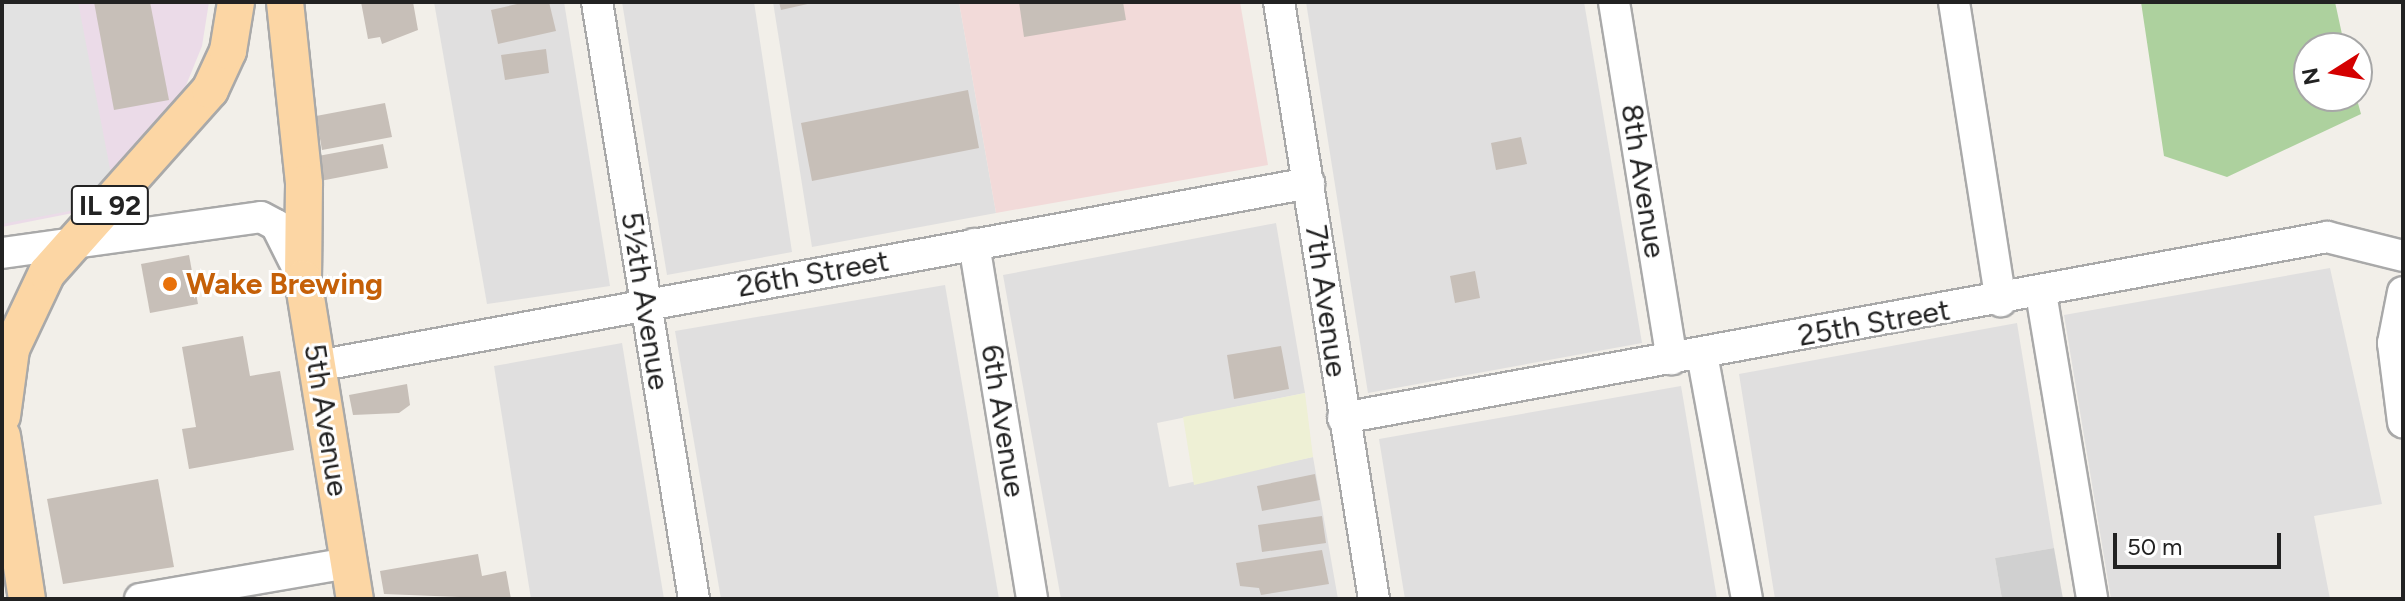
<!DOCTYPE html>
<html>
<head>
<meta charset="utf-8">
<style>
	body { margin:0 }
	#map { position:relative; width:2405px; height:601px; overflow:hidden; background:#f2efe9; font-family:Figtree,sans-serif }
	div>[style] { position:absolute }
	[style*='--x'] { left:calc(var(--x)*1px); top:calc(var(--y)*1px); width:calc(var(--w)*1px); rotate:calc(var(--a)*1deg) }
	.residential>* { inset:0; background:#e0dfdf }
	.commercial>* { inset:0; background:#f2dad9 }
	.industrial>* { inset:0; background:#ebdbe8 }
	.religious>* { inset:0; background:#d0d0d0 }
	.farmland>* { inset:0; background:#eef0d5 }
	.forest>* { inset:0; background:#add19e }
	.parking>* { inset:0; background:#e2e2e2 }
	.building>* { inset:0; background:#c7bfb8 }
	.roads { filter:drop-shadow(2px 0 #a9a9a9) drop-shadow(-2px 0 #a9a9a9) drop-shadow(0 2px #a9a9a9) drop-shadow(0 -2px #a9a9a9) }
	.minor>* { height:30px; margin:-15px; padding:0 15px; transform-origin:15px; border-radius:15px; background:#fff }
	.major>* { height:36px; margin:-18px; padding:0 18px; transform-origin:18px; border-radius:18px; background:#fcd6a4 }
	.dots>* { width:22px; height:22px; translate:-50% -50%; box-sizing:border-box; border:4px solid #fff; border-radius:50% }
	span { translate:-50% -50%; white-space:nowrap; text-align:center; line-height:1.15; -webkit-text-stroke:6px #fff; paint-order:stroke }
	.shield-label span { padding:2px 6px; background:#fff; border:2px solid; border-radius:6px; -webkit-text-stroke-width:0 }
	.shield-label { font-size:28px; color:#222; font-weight:700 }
	.street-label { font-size:30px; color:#222 }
	.food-label { font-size:30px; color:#c56008; font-weight:700 }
	.left { translate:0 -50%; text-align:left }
	.frame { position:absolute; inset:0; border:4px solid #222; pointer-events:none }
	.north { position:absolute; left:2293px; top:32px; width:80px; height:80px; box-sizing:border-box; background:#fff; border:2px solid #a7a7a7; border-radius:50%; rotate:259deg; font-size:22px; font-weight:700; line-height:32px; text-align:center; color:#222 }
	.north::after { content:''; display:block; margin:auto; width:28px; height:36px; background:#d40000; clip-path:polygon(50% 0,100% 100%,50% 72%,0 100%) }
	.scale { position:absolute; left:2113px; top:533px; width:168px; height:36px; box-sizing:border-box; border:4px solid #222; border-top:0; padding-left:10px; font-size:24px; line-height:28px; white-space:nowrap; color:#222; -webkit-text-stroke:6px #fff; paint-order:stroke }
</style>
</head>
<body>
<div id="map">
	<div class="residential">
		<i style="clip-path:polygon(434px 2px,564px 2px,610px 286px,487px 304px)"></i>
		<i style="clip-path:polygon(622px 2px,754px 2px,792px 252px,667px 275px)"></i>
		<i style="clip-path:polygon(773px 2px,959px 2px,996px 213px,812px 247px)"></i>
		<i style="clip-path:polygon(1306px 2px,1584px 2px,1642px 343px,1368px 393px)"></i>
		<i style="clip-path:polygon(1276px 223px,1305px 393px,1157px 423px,1169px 487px,1313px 457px,1338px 599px,1061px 599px,1003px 275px)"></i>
		<i style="clip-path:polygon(2330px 268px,2382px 504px,2314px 516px,2330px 599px,2111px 599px,2064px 315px)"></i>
		<i style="clip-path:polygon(945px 285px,999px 599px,721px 599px,675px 331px)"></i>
		<i style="clip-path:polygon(2017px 323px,2054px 548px,1995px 558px,2002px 599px,1775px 599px,1739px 374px)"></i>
		<i style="clip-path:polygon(622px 343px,664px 599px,531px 599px,494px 366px)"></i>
		<i style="clip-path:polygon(1681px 386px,1717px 599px,1405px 599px,1379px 439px)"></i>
	</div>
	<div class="commercial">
		<i style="clip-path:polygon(959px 2px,1240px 2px,1268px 165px,996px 213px)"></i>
	</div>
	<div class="industrial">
		<i style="clip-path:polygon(2px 2px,209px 2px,202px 46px,185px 88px,78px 212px,2px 227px)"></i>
	</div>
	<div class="religious">
		<i style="clip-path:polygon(2054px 548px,2063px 599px,2002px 599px,1995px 558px)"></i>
	</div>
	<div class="farmland">
		<i style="clip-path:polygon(1305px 393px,1313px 457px,1194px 485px,1183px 417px)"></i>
	</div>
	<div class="forest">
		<i style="clip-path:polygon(2141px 2px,2335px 2px,2345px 48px,2309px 48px,2309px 96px,2356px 96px,2361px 114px,2227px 177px,2164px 156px)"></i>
	</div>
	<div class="parking">
		<i style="clip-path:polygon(2px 2px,78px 2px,111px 174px,75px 210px,2px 224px)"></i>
	</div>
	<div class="building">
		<i style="clip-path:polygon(94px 2px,150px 2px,169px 100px,114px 110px)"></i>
		<i style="clip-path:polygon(361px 2px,413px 2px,418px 30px,382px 44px,380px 37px,368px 39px)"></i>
		<i style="clip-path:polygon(526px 2px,549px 2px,556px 31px,498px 44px,491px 10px)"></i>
		<i style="clip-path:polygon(779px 2px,812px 2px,812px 3px,781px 10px)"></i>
		<i style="clip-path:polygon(1019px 2px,1123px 2px,1126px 20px,1024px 37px)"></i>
		<i style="clip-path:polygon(546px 49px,549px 73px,505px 80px,501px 55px)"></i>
		<i style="clip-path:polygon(968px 90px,979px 148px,812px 181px,801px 123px)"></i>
		<i style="clip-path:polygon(385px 103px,392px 137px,322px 150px,316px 116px)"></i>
		<i style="clip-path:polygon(1521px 137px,1527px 164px,1496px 170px,1491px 143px)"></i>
		<i style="clip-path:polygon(383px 144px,388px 168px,320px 181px,318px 156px)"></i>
		<i style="clip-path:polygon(189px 255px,198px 304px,150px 313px,141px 264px)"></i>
		<i style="clip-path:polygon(1475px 271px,1480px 298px,1455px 303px,1450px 276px)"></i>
		<i style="clip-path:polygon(243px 336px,250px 376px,280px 371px,294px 450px,189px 469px,182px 429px,196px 427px,182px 347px)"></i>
		<i style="clip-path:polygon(1281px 346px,1289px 389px,1234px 399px,1227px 355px)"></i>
		<i style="clip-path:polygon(407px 384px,410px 405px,399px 413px,353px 415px,349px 395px)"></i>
		<i style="clip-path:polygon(1315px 474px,1320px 500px,1262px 511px,1257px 486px)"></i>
		<i style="clip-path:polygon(158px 479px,174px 567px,63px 584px,47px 499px)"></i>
		<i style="clip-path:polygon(1322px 516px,1326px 543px,1262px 552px,1258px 525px)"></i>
		<i style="clip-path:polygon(1322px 550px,1329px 584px,1261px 595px,1259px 588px,1240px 586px,1236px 563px)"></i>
		<i style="clip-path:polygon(478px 554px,482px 576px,506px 571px,511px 599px,384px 594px,380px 571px)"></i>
	</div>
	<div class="roads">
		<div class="minor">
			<i style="--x:597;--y:2;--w:605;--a:80.77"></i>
			<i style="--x:1279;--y:2;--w:605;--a:80.96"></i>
			<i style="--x:1614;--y:2;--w:362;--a:80.8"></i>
			<i style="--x:1954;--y:2;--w:303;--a:81.1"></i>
			<i style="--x:974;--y:244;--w:360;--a:80.7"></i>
			<i style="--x:2;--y:253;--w:261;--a:-7.9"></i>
			<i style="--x:261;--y:217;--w:17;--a:28"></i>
			<i style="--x:276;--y:225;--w:60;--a:63.4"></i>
			<i style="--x:2403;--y:292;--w:52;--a:101.1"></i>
			<i style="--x:2393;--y:343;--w:80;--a:82.8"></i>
			<i style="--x:2041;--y:293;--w:310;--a:80.5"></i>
			<i style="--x:1702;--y:354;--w:249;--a:79.6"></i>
			<i style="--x:317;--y:366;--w:1009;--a:-10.45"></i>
			<i style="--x:1343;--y:418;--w:1001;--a:-10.42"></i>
			<i style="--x:2327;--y:237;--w:78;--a:14"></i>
			<i style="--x:140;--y:599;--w:211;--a:-9.8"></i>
		</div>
		<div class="major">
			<i style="--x:285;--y:2;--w:183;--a:84"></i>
			<i style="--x:304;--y:184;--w:95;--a:90.6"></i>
			<i style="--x:303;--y:279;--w:324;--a:80.8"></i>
			<i style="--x:2;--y:416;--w:68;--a:-82.3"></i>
			<i style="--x:11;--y:349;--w:84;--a:-64.7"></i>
			<i style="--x:47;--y:273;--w:245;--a:-48.3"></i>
			<i style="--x:210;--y:90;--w:43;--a:-65.2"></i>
			<i style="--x:228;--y:51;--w:50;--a:-80.7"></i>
			<i style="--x:2;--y:436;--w:165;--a:81.3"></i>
		</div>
	</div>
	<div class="dots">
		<i style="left:170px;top:284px;background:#e8710a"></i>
	</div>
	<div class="shield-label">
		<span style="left:110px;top:205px">IL 92</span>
	</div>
	<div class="street-label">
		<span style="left:1643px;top:181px;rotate:81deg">8th Avenue</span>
		<span style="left:813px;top:274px;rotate:-10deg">26th Street</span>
		<span style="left:645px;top:301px;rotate:81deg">5½th Avenue</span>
		<span style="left:1326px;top:301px;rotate:82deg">7th Avenue</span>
		<span style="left:1874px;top:323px;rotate:-10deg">25th Street</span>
		<span style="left:326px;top:420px;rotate:81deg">5th Avenue</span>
		<span style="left:1003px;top:421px;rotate:81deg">6th Avenue</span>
	</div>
	<div class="food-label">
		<span class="left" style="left:186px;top:284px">Wake Brewing</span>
	</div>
	<div class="frame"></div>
	<div class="north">N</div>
	<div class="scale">50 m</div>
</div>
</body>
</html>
